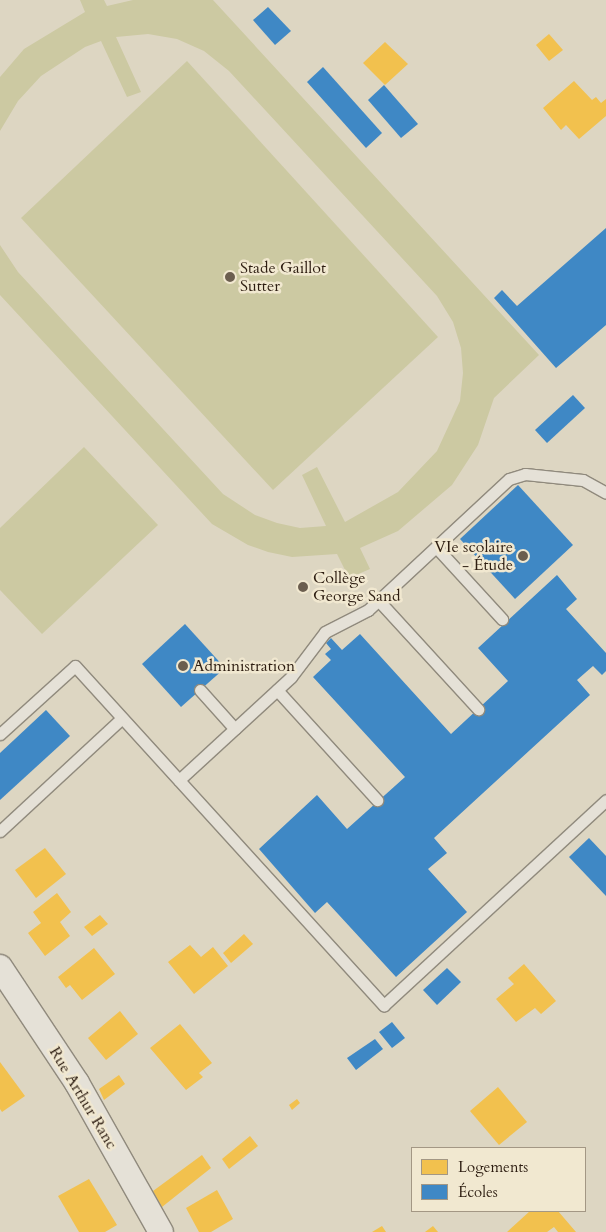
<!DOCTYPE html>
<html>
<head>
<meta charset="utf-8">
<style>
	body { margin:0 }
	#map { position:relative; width:606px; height:1232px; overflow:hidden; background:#ddd6c2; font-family:Cardo,serif }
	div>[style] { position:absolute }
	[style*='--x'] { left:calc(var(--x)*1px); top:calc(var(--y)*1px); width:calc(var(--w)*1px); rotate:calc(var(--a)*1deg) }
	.green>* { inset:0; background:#ccc9a2 }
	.homes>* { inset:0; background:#f2c14e }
	.schools>* { inset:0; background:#3f88c5 }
	.roads { filter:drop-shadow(1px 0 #908a7d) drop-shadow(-1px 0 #908a7d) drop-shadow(0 1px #908a7d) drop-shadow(0 -1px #908a7d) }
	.service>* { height:11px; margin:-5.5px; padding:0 5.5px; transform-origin:5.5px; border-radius:5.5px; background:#e5e1d7 }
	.minor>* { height:24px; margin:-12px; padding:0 12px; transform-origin:12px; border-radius:12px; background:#e5e1d7 }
	.dots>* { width:14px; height:14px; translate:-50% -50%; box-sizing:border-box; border:2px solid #f1e8d0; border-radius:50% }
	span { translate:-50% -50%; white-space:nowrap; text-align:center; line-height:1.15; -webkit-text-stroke:5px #f1e8d0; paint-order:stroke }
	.poi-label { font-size:16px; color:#2d1d11 }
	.left { translate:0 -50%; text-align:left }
	.right { translate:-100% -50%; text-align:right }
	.street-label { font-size:16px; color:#2d1d11 }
	.legend { position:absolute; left:411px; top:1147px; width:175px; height:65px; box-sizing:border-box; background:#f1e8d0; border:1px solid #a39784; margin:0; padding:6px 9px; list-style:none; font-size:15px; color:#2d1d11 }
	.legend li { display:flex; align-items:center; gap:10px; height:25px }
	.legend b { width:25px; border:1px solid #a39784 }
</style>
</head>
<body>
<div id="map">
	<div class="green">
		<i style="clip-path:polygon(80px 0,104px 0,107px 6px,133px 0,213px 0,539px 355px,494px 398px,478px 445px,452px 485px,398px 531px,360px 548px,370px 569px,349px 578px,337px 554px,292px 557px,268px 552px,248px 545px,212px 524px,0 295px,0 245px,18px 272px,223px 494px,255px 515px,277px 523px,300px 528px,326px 526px,302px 475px,317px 467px,345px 522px,398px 492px,437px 451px,460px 401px,463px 373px,461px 348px,453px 322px,437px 296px,229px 71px,204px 51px,177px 39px,148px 34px,116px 37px,141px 92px,127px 97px,101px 41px,85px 47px,41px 76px,18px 101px,0 131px,0 77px,24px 49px,85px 12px)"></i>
		<i style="clip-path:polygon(187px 61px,438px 337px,273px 490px,21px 218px)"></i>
		<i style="clip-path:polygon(84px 447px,158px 525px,42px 634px,0 590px,0 528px)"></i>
	</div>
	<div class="homes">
		<i style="clip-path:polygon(549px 34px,563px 50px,549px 61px,536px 45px)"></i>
		<i style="clip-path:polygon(385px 42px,408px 64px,385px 85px,363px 63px)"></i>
		<i style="clip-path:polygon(574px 81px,592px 100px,596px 97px,601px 103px,606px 99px,606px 116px,579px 139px,566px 125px,561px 130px,543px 108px)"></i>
		<i style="clip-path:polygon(45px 848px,66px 874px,36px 898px,15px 870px)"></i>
		<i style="clip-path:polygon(57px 893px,71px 912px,60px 922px,70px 936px,45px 956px,28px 933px,41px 923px,33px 912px)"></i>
		<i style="clip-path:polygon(100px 915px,108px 924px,92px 936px,84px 927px)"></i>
		<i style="clip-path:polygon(244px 934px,253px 944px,231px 963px,223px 953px)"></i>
		<i style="clip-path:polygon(190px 945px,201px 957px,213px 947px,228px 966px,194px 994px,168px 962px)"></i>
		<i style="clip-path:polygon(94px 948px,115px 974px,82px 1000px,70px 985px,66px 988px,58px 977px)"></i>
		<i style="clip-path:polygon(524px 964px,556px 1001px,541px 1014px,535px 1008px,516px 1022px,496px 999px,514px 984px,508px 978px)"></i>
		<i style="clip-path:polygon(120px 1011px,138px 1034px,106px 1060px,88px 1038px)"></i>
		<i style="clip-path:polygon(180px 1024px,212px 1063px,199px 1073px,203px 1077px,186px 1090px,150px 1048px)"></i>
		<i style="clip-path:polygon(0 1062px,25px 1096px,2px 1112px,0 1109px)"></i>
		<i style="clip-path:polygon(119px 1075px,125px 1084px,104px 1100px,99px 1089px)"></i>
		<i style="clip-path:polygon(498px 1087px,527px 1122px,499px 1145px,470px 1111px)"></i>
		<i style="clip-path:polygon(297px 1099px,300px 1103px,292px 1110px,289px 1105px)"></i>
		<i style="clip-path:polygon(250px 1136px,258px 1146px,229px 1169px,222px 1159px)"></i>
		<i style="clip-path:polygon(202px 1155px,211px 1168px,162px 1207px,153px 1191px)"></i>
		<i style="clip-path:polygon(89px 1179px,117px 1225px,105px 1232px,79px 1232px,58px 1196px)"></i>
		<i style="clip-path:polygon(217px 1190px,233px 1219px,211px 1232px,199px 1232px,186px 1208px)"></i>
		<i style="clip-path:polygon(530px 1211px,558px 1211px,576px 1232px,558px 1232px,554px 1227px,547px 1232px,507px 1232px)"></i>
		<i style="clip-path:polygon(382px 1226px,386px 1232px,372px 1232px)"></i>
		<i style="clip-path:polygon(433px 1226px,438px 1232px,425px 1232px)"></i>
	</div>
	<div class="schools">
		<i style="clip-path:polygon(268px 7px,291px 31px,275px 45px,253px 20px)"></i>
		<i style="clip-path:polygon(323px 67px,382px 133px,366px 148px,307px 82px)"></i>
		<i style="clip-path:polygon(384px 85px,418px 124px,401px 138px,368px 100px)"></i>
		<i style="clip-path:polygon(606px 228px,606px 325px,556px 368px,494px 298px,502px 290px,517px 306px)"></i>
		<i style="clip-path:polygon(573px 395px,585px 408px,547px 443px,535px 430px)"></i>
		<i style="clip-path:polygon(518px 485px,573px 545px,515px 599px,460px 539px)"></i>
		<i style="clip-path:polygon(557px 575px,577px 599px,566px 609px,606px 653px,606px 671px,602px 675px,593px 666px,577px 680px,590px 695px,434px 838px,447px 853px,428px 869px,467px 912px,396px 977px,327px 902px,315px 913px,259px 849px,317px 795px,347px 829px,405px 777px,313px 677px,331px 660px,325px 654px,331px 649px,326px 643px,331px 638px,342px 650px,360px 634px,451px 734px,508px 681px,478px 648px)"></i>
		<i style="clip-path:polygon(185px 624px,225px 668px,181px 707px,142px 664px)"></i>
		<i style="clip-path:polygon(46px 710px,70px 736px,0 800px,0 753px)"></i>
		<i style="clip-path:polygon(589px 838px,606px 856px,606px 896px,569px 857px)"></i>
		<i style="clip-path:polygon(447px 968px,461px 982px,437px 1005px,423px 990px)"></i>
		<i style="clip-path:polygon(392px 1022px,405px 1038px,392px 1048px,379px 1032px)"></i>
		<i style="clip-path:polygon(375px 1039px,383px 1049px,356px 1070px,347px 1058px)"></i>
	</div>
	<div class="roads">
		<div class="service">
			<i style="--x:436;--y:547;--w:98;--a:47.5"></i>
			<i style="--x:379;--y:601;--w:147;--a:47.5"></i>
			<i style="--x:200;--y:690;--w:52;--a:48.1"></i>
			<i style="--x:277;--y:690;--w:149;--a:47.7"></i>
			<i style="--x:0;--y:734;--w:101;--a:-42.2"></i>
			<i style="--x:75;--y:666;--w:459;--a:47.7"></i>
			<i style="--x:384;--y:1005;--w:302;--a:-42.7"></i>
			<i style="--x:179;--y:780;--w:152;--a:-42.6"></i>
			<i style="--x:291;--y:677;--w:56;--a:-52.9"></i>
			<i style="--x:325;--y:632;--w:48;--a:-27.1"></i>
			<i style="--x:368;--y:610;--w:192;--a:-42.9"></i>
			<i style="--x:509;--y:479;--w:17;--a:-17"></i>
			<i style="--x:525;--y:474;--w:58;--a:5.9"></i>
			<i style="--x:583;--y:480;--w:26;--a:29"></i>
			<i style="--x:0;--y:831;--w:166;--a:-42.8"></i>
		</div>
		<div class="minor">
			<i style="--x:0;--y:967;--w:139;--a:56.4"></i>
			<i style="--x:77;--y:1083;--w:171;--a:60.6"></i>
		</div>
	</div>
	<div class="dots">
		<i style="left:230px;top:277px;background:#6b5e4f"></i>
		<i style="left:523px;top:556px;background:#6b5e4f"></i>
		<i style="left:303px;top:587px;background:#6b5e4f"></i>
		<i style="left:183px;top:666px;background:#6b5e4f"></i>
	</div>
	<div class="poi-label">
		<span class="left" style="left:240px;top:277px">Stade Gaillot<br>Sutter</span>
		<span class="right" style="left:513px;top:556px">VIe scolaire<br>- Étude</span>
		<span class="left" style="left:313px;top:587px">Collège<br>George Sand</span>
		<span class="left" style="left:193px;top:666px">Administration</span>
	</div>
	<div class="street-label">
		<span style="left:83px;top:1098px;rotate:59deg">Rue Arthur Ranc</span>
	</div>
	<ul class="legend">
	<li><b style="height:14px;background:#f2c14e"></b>Logements</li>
	<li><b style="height:14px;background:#3f88c5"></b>Écoles</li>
	</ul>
</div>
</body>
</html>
